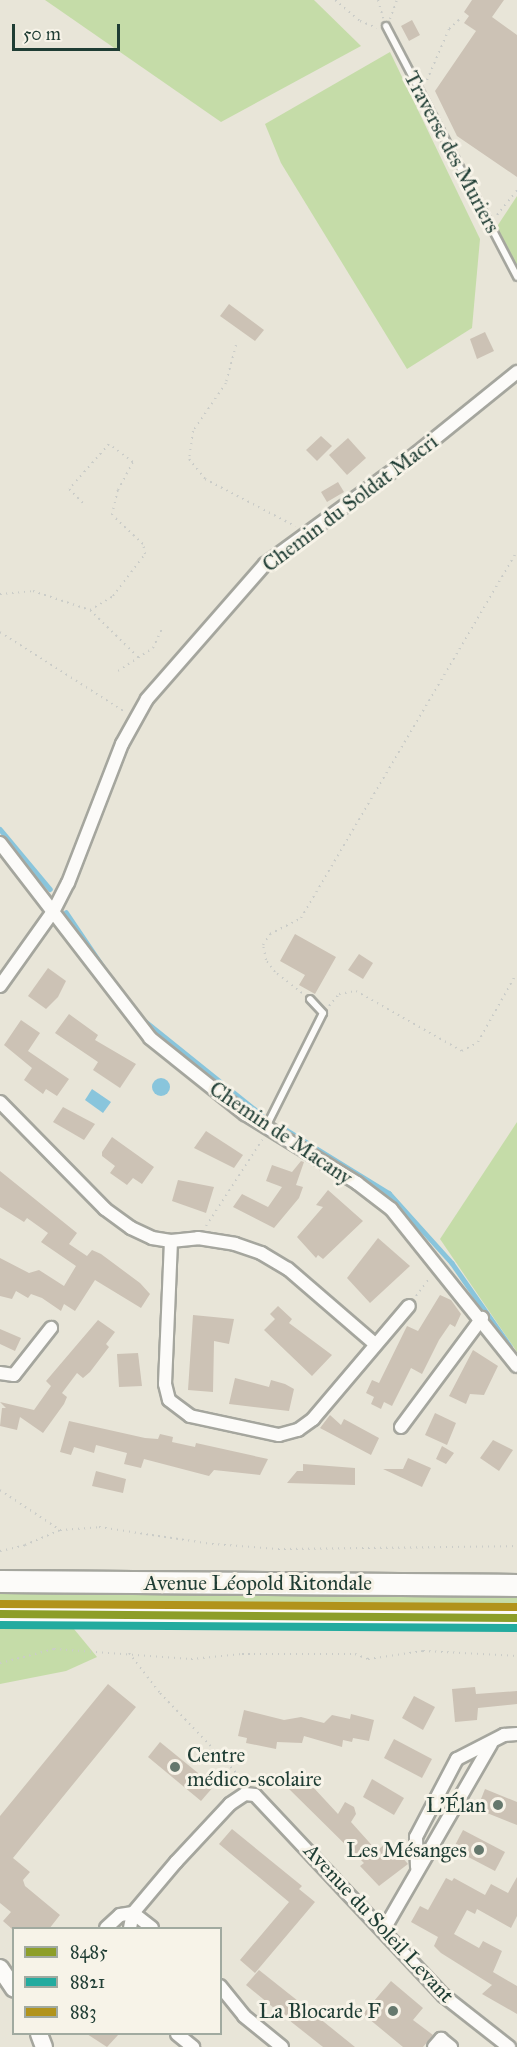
<!DOCTYPE html>
<html>
<head>
<meta charset="utf-8">
<style>
	body { margin:0 }
	#map { position:relative; width:517px; height:2047px; overflow:hidden; background:#e8e5d8; font-family:"IM FELL Great Primer",serif }
	div>[style] { position:absolute }
	[style*='--x'] { left:calc(var(--x)*1px); top:calc(var(--y)*1px); width:calc(var(--w)*1px); rotate:calc(var(--a)*1deg) }
	.green>* { inset:0; background:#c5dca8 }
	.water>* { inset:0; background:#89c5dc }
	.round { border-radius:50% }
	.stream>* { height:4.5px; margin:-2.25px; padding:0 2.25px; transform-origin:2.25px; border-radius:2.25px; background:#89c5dc }
	.building>* { inset:0; background:#ccc2b5 }
	.path>* { height:2px; margin-top:-1px; transform-origin:0; background:repeating-linear-gradient(90deg,#caccc8 0 1.5px,transparent 0 6px) }
	.roads { filter:drop-shadow(2px 0 #a5a69e) drop-shadow(-2px 0 #a5a69e) drop-shadow(0 2px #a5a69e) drop-shadow(0 -2px #a5a69e) }
	.service>* { height:6px; margin:-3px; padding:0 3px; transform-origin:3px; border-radius:3px; background:#fcfbf9 }
	.minor>* { height:12px; margin:-6px; padding:0 6px; transform-origin:6px; border-radius:6px; background:#fcfbf9 }
	.tertiary>* { height:16px; margin:-8px; padding:0 8px; transform-origin:8px; border-radius:8px; background:#fcfbf9 }
	.trunk>* { height:21px; margin:-10.5px; padding:0 10.5px; transform-origin:10.5px; border-radius:10.5px; background:#fcfbf9 }
	.bus-1>* { height:8px; margin:-4px; padding:0 4px; transform-origin:4px; border-radius:4px; background:#8d9e29 }
	.bus-2>* { height:8px; margin:-4px; padding:0 4px; transform-origin:4px; border-radius:4px; background:#23ab9f }
	.bus-3>* { height:8px; margin:-4px; padding:0 4px; transform-origin:4px; border-radius:4px; background:#b1931b }
	.dots>* { width:16px; height:16px; translate:-50% -50%; box-sizing:border-box; border:3px solid #f7f3e8; border-radius:50% }
	span { translate:-50% -50%; white-space:nowrap; text-align:center; line-height:1.15; -webkit-text-stroke:6px #f7f3e8; paint-order:stroke }
	.street-label { font-size:21px; color:#1f3d34 }
	.poi-label { font-size:21px; color:#1f3d34 }
	.left { translate:0 -50%; text-align:left }
	.right { translate:-100% -50%; text-align:right }
	.legend { position:absolute; left:12px; top:1927px; width:210px; height:108px; box-sizing:border-box; background:#f7f3e8; border:2px solid #a1aaa0; margin:0; padding:8px 10px; list-style:none; font-size:18px; color:#1f3d34 }
	.legend li { display:flex; align-items:center; gap:12px; height:30px }
	.legend b { width:30px; border:2px solid #a1aaa0 }
	.scale { position:absolute; left:12px; top:24px; width:108px; height:27px; box-sizing:border-box; border:3px solid #1f3d34; border-top:0; padding-left:8px; font-size:18px; line-height:21px; white-space:nowrap; color:#1f3d34; -webkit-text-stroke:4px #f7f3e8; paint-order:stroke }
</style>
</head>
<body>
<div id="map">
	<div class="green">
		<i style="clip-path:polygon(45px 0,314px 0,361px 46px,221px 122px)"></i>
		<i style="clip-path:polygon(390px 52px,480px 239px,472px 328px,407px 369px,281px 163px,265px 124px)"></i>
		<i style="clip-path:polygon(517px 196px,517px 268px,496px 228px)"></i>
		<i style="clip-path:polygon(517px 1122px,517px 1352px,440px 1239px)"></i>
		<i style="clip-path:polygon(0 1588px,517px 1593px,517px 1611px,0 1607px)"></i>
		<i style="clip-path:polygon(0 1627px,74px 1629px,97px 1657px,66px 1671px,0 1684px)"></i>
	</div>
	<div class="water">
		<i class="round" style="left:152px;top:1078px;width:18px;height:18px"></i>
		<i style="clip-path:polygon(92px 1089px,111px 1102px,103px 1113px,85px 1100px)"></i>
	</div>
	<div class="stream">
		<i style="--x:0;--y:829;--w:78;--a:50.2"></i>
		<i style="--x:66;--y:912;--w:78;--a:55.9"></i>
		<i style="--x:140;--y:1017;--w:156;--a:38.8"></i>
		<i style="--x:280;--y:1126;--w:128;--a:31.6"></i>
		<i style="--x:389;--y:1193;--w:94;--a:48"></i>
		<i style="--x:452;--y:1263;--w:101;--a:55.1"></i>
	</div>
	<div class="building">
		<i style="clip-path:polygon(472px 0,504px 0,492px 17px,517px 35px,517px 177px,457px 136px,435px 91px,476px 31px,464px 23px,469px 16px,464px 12px)"></i>
		<i style="clip-path:polygon(412px 20px,420px 35px,409px 41px,401px 26px)"></i>
		<i style="clip-path:polygon(229px 304px,264px 330px,255px 341px,220px 316px)"></i>
		<i style="clip-path:polygon(485px 332px,494px 351px,477px 359px,470px 339px)"></i>
		<i style="clip-path:polygon(321px 436px,332px 446px,317px 461px,306px 450px)"></i>
		<i style="clip-path:polygon(348px 438px,366px 458px,347px 475px,329px 455px)"></i>
		<i style="clip-path:polygon(338px 482px,344px 492px,327px 502px,321px 492px)"></i>
		<i style="clip-path:polygon(295px 934px,336px 957px,315px 994px,299px 985px,305px 975px,280px 961px)"></i>
		<i style="clip-path:polygon(359px 954px,373px 963px,363px 979px,348px 970px)"></i>
		<i style="clip-path:polygon(48px 968px,66px 981px,58px 997px,46px 1009px,28px 996px)"></i>
		<i style="clip-path:polygon(69px 1014px,98px 1035px,95px 1040px,136px 1064px,120px 1088px,93px 1070px,98px 1062px,55px 1033px)"></i>
		<i style="clip-path:polygon(21px 1020px,40px 1033px,28px 1051px,69px 1079px,57px 1096px,46px 1089px,43px 1094px,24px 1080px,32px 1068px,4px 1045px)"></i>
		<i style="clip-path:polygon(63px 1107px,95px 1124px,84px 1140px,53px 1122px)"></i>
		<i style="clip-path:polygon(206px 1131px,243px 1155px,234px 1168px,194px 1148px)"></i>
		<i style="clip-path:polygon(112px 1137px,154px 1167px,142px 1184px,133px 1178px,127px 1185px,110px 1173px,115px 1166px,102px 1156px,102px 1152px)"></i>
		<i style="clip-path:polygon(301px 1161px,304px 1162px,296px 1185px,303px 1187px,299px 1198px,274px 1228px,233px 1207px,242px 1194px,268px 1207px,282px 1187px,266px 1181px,272px 1165px,292px 1172px)"></i>
		<i style="clip-path:polygon(0 1171px,77px 1233px,69px 1244px,87px 1256px,92px 1250px,101px 1254px,140px 1283px,150px 1294px,141px 1308px,95px 1280px,75px 1311px,64px 1304px,61px 1311px,42px 1298px,31px 1294px,28px 1298px,16px 1291px,12px 1299px,0 1296px,0 1258px,29px 1273px,39px 1270px,64px 1286px,76px 1266px,41px 1242px,48px 1233px,27px 1218px,24px 1222px,0 1207px)"></i>
		<i style="clip-path:polygon(178px 1180px,214px 1187px,206px 1213px,172px 1201px)"></i>
		<i style="clip-path:polygon(328px 1190px,363px 1221px,323px 1259px,318px 1255px,316px 1258px,297px 1237px,323px 1207px,316px 1205px)"></i>
		<i style="clip-path:polygon(378px 1238px,410px 1266px,370px 1303px,347px 1278px)"></i>
		<i style="clip-path:polygon(440px 1295px,451px 1300px,461px 1314px,455px 1327px,450px 1324px,439px 1340px,422px 1374px,411px 1368px,392px 1406px,384px 1402px,381px 1409px,371px 1404px,374px 1397px,366px 1393px,372px 1380px,379px 1383px,407px 1326px,418px 1331px)"></i>
		<i style="clip-path:polygon(278px 1306px,292px 1319px,289px 1323px,332px 1355px,312px 1376px,264px 1330px,275px 1319px,270px 1314px)"></i>
		<i style="clip-path:polygon(193px 1315px,234px 1319px,229px 1344px,214px 1341px,213px 1392px,188px 1390px)"></i>
		<i style="clip-path:polygon(98px 1320px,115px 1332px,106px 1344px,109px 1347px,90px 1372px,83px 1378px,77px 1373px,62px 1393px,67px 1397px,64px 1404px,43px 1433px,20px 1417px,17px 1430px,0 1426px,2px 1408px,6px 1408px,0 1402px,34px 1410px,51px 1386px,46px 1381px)"></i>
		<i style="clip-path:polygon(0 1329px,21px 1338px,15px 1351px,0 1344px)"></i>
		<i style="clip-path:polygon(473px 1350px,498px 1366px,484px 1395px,470px 1394px,466px 1404px,449px 1396px)"></i>
		<i style="clip-path:polygon(138px 1353px,142px 1386px,119px 1387px,117px 1354px)"></i>
		<i style="clip-path:polygon(235px 1378px,269px 1387px,271px 1380px,285px 1384px,294px 1389px,289px 1411px,229px 1404px)"></i>
		<i style="clip-path:polygon(435px 1413px,456px 1423px,447px 1445px,425px 1435px)"></i>
		<i style="clip-path:polygon(330px 1415px,341px 1425px,344px 1419px,379px 1438px,371px 1455px,320px 1428px)"></i>
		<i style="clip-path:polygon(69px 1421px,145px 1438px,158px 1439px,160px 1434px,173px 1437px,172px 1442px,195px 1447px,196px 1443px,268px 1459px,260px 1475px,214px 1470px,209px 1476px,144px 1459px,141px 1468px,124px 1464px,127px 1453px,96px 1445px,94px 1453px,74px 1447px,71px 1455px,60px 1452px)"></i>
		<i style="clip-path:polygon(493px 1440px,513px 1450px,499px 1471px,480px 1458px)"></i>
		<i style="clip-path:polygon(442px 1446px,454px 1453px,446px 1464px,436px 1459px)"></i>
		<i style="clip-path:polygon(408px 1458px,431px 1468px,422px 1487px,383px 1469px,403px 1469px)"></i>
		<i style="clip-path:polygon(303px 1464px,355px 1468px,355px 1485px,287px 1483px,297px 1471px,303px 1471px)"></i>
		<i style="clip-path:polygon(96px 1471px,126px 1479px,123px 1493px,92px 1486px)"></i>
		<i style="clip-path:polygon(108px 1684px,136px 1707px,13px 1858px,30px 1872px,23px 1880px,25px 1886px,60px 1915px,49px 1929px,12px 1929px,3px 1921px,11px 1912px,0 1903px,0 1816px)"></i>
		<i style="clip-path:polygon(475px 1687px,476px 1694px,517px 1691px,517px 1704px,478px 1708px,477px 1720px,455px 1722px,452px 1689px)"></i>
		<i style="clip-path:polygon(414px 1696px,435px 1707px,423px 1730px,402px 1718px)"></i>
		<i style="clip-path:polygon(244px 1710px,284px 1720px,301px 1717px,324px 1723px,332px 1715px,350px 1719px,351px 1714px,374px 1720px,369px 1741px,353px 1738px,352px 1742px,343px 1740px,342px 1747px,304px 1736px,302px 1743px,277px 1742px,276px 1749px,246px 1743px,247px 1738px,238px 1736px)"></i>
		<i style="clip-path:polygon(394px 1739px,432px 1759px,422px 1778px,384px 1758px)"></i>
		<i style="clip-path:polygon(160px 1742px,214px 1786px,201px 1801px,148px 1757px)"></i>
		<i style="clip-path:polygon(300px 1773px,338px 1814px,345px 1802px,354px 1807px,356px 1814px,351px 1822px,377px 1851px,388px 1841px,408px 1864px,379px 1886px,360px 1866px,364px 1863px,286px 1786px)"></i>
		<i style="clip-path:polygon(372px 1779px,404px 1798px,394px 1815px,363px 1797px)"></i>
		<i style="clip-path:polygon(485px 1789px,517px 1802px,517px 1825px,477px 1809px)"></i>
		<i style="clip-path:polygon(232px 1829px,302px 1886px,299px 1889px,315px 1902px,255px 1973px,240px 1960px,289px 1902px,219px 1844px)"></i>
		<i style="clip-path:polygon(463px 1830px,505px 1852px,495px 1871px,453px 1849px)"></i>
		<i style="clip-path:polygon(517px 1877px,517px 1916px,511px 1928px,477px 1909px,475px 1914px,467px 1910px,454px 1934px,479px 1948px,483px 1941px,502px 1951px,493px 1972px,517px 1986px,517px 2014px,482px 1994px,492px 1985px,441px 1953px,434px 1946px,438px 1937px,411px 1922px,420px 1906px,428px 1910px,446px 1878px,452px 1881px,454px 1878px,485px 1895px,491px 1884px,508px 1893px)"></i>
		<i style="clip-path:polygon(259px 1970px,293px 1997px,355px 2047px,323px 2047px,280px 2013px,246px 1985px)"></i>
		<i style="clip-path:polygon(391px 1981px,423px 2008px,413px 2020px,433px 2035px,423px 2047px,403px 2047px,363px 2014px)"></i>
		<i style="clip-path:polygon(87px 2034px,119px 2034px,107px 2047px)"></i>
	</div>
	<div class="path">
		<i style="--x:335;--y:0;--w:33;--a:40"></i>
		<i style="--x:360;--y:21;--w:18;--a:22"></i>
		<i style="--x:378;--y:0;--w:19;--a:74"></i>
		<i style="--x:390;--y:19;--w:20;--a:-70"></i>
		<i style="--x:427;--y:80;--w:56;--a:-66.7"></i>
		<i style="--x:449;--y:29;--w:18;--a:-43"></i>
		<i style="--x:497;--y:215;--w:32;--a:-51"></i>
		<i style="--x:236;--y:345;--w:39;--a:105"></i>
		<i style="--x:226;--y:383;--w:58;--a:124.5"></i>
		<i style="--x:193;--y:431;--w:28;--a:98"></i>
		<i style="--x:189;--y:459;--w:26;--a:51"></i>
		<i style="--x:205;--y:479;--w:102;--a:27.6"></i>
		<i style="--x:0;--y:594;--w:33;--a:-5"></i>
		<i style="--x:33;--y:591;--w:60;--a:18.4"></i>
		<i style="--x:90;--y:610;--w:27;--a:-31"></i>
		<i style="--x:113;--y:596;--w:53;--a:-52.7"></i>
		<i style="--x:145;--y:554;--w:10;--a:-101"></i>
		<i style="--x:143;--y:544;--w:42;--a:-136.9"></i>
		<i style="--x:112;--y:515;--w:26;--a:-77"></i>
		<i style="--x:118;--y:490;--w:32;--a:-62"></i>
		<i style="--x:133;--y:462;--w:30;--a:-143"></i>
		<i style="--x:109;--y:444;--w:60;--a:131.6"></i>
		<i style="--x:69;--y:489;--w:23;--a:45"></i>
		<i style="--x:90;--y:610;--w:69;--a:44.4"></i>
		<i style="--x:0;--y:632;--w:148;--a:32.6"></i>
		<i style="--x:118;--y:671;--w:42;--a:-33.3"></i>
		<i style="--x:153;--y:648;--w:23;--a:-65"></i>
		<i style="--x:302;--y:993;--w:34;--a:-142"></i>
		<i style="--x:275;--y:972;--w:15;--a:-127"></i>
		<i style="--x:266;--y:960;--w:15;--a:-101"></i>
		<i style="--x:263;--y:945;--w:13;--a:-58"></i>
		<i style="--x:270;--y:934;--w:35;--a:-27"></i>
		<i style="--x:301;--y:918;--w:425;--a:-59.5"></i>
		<i style="--x:329;--y:1006;--w:16;--a:-50"></i>
		<i style="--x:339;--y:994;--w:17;--a:-10"></i>
		<i style="--x:356;--y:991;--w:122;--a:29.5"></i>
		<i style="--x:462;--y:1051;--w:18;--a:-29"></i>
		<i style="--x:478;--y:1042;--w:76;--a:-60.7"></i>
		<i style="--x:206;--y:1226;--w:103;--a:-56.9"></i>
		<i style="--x:416;--y:1296;--w:21;--a:-53"></i>
		<i style="--x:0;--y:1490;--w:72;--a:33.7"></i>
		<i style="--x:0;--y:1551;--w:26;--a:-13"></i>
		<i style="--x:25;--y:1545;--w:38;--a:-23"></i>
		<i style="--x:60;--y:1530;--w:39;--a:-4"></i>
		<i style="--x:99;--y:1527;--w:114;--a:8.6"></i>
		<i style="--x:212;--y:1544;--w:66;--a:4.3"></i>
		<i style="--x:278;--y:1549;--w:239;--a:-0.7"></i>
		<i style="--x:129;--y:1653;--w:51;--a:52.2"></i>
		<i style="--x:160;--y:1693;--w:123;--a:46.3"></i>
		<i style="--x:0;--y:1663;--w:56;--a:-14.5"></i>
		<i style="--x:54;--y:1649;--w:137;--a:4.2"></i>
		<i style="--x:191;--y:1659;--w:51;--a:-5.6"></i>
		<i style="--x:242;--y:1654;--w:113;--a:0"></i>
		<i style="--x:355;--y:1654;--w:14;--a:21"></i>
		<i style="--x:368;--y:1659;--w:56;--a:-8.3"></i>
		<i style="--x:423;--y:1651;--w:94;--a:3"></i>
	</div>
	<div class="roads">
		<div class="service">
			<i style="--x:386;--y:26;--w:283;--a:62.4"></i>
			<i style="--x:266;--y:1127;--w:127;--a:-63.4"></i>
			<i style="--x:323;--y:1013;--w:19;--a:-133"></i>
		</div>
		<div class="minor">
			<i style="--x:0;--y:843;--w:246;--a:52.4"></i>
			<i style="--x:150;--y:1038;--w:122;--a:38.7"></i>
			<i style="--x:245;--y:1114;--w:132;--a:31.6"></i>
			<i style="--x:357;--y:1183;--w:43;--a:37.4"></i>
			<i style="--x:391;--y:1209;--w:201;--a:51.3"></i>
			<i style="--x:0;--y:986;--w:93;--a:-54.6"></i>
			<i style="--x:54;--y:910;--w:30;--a:-63"></i>
			<i style="--x:68;--y:883;--w:149;--a:-68.8"></i>
			<i style="--x:122;--y:744;--w:51;--a:-60.9"></i>
			<i style="--x:147;--y:699;--w:179;--a:-48.8"></i>
			<i style="--x:265;--y:564;--w:188;--a:-36.1"></i>
			<i style="--x:417;--y:453;--w:129;--a:-39"></i>
			<i style="--x:0;--y:1102;--w:150;--a:45.5"></i>
			<i style="--x:105;--y:1209;--w:32;--a:36"></i>
			<i style="--x:131;--y:1228;--w:23;--a:25"></i>
			<i style="--x:152;--y:1238;--w:19;--a:9"></i>
			<i style="--x:171;--y:1241;--w:27;--a:-6"></i>
			<i style="--x:198;--y:1238;--w:37;--a:9"></i>
			<i style="--x:235;--y:1244;--w:28;--a:19"></i>
			<i style="--x:261;--y:1253;--w:31;--a:31"></i>
			<i style="--x:288;--y:1269;--w:115;--a:40.8"></i>
			<i style="--x:171;--y:1241;--w:143;--a:92.4"></i>
			<i style="--x:165;--y:1384;--w:16;--a:76"></i>
			<i style="--x:169;--y:1400;--w:26;--a:37"></i>
			<i style="--x:190;--y:1416;--w:91;--a:12.1"></i>
			<i style="--x:279;--y:1435;--w:20;--a:-15"></i>
			<i style="--x:298;--y:1430;--w:19;--a:-36"></i>
			<i style="--x:313;--y:1419;--w:148;--a:-49.7"></i>
			<i style="--x:0;--y:1373;--w:14;--a:8"></i>
			<i style="--x:14;--y:1375;--w:60;--a:-51.8"></i>
			<i style="--x:401;--y:1427;--w:136;--a:-53.4"></i>
			<i style="--x:417;--y:1867;--w:30;--a:-92"></i>
			<i style="--x:416;--y:1837;--w:88;--a:-62.3"></i>
			<i style="--x:457;--y:1759;--w:53;--a:-27.1"></i>
			<i style="--x:504;--y:1735;--w:13;--a:-4"></i>
			<i style="--x:133;--y:1913;--w:24;--a:38"></i>
			<i style="--x:106;--y:1928;--w:19;--a:-43"></i>
			<i style="--x:120;--y:1915;--w:13;--a:-9"></i>
			<i style="--x:130;--y:1928;--w:15;--a:-79"></i>
			<i style="--x:133;--y:1913;--w:67;--a:-49.9"></i>
			<i style="--x:176;--y:1862;--w:79;--a:-47"></i>
			<i style="--x:230;--y:1804;--w:18;--a:-34"></i>
			<i style="--x:245;--y:1794;--w:10;--a:6"></i>
			<i style="--x:255;--y:1795;--w:276;--a:46.8"></i>
			<i style="--x:444;--y:1996;--w:83;--a:38.1"></i>
			<i style="--x:383;--y:1931;--w:216;--a:-60"></i>
			<i style="--x:220;--y:1986;--w:38;--a:51"></i>
			<i style="--x:244;--y:2016;--w:49;--a:39.2"></i>
			<i style="--x:177;--y:2034;--w:21;--a:39"></i>
			<i style="--x:434;--y:2047;--w:11;--a:-49"></i>
			<i style="--x:441;--y:2039;--w:13;--a:39"></i>
		</div>
		<div class="tertiary">
			<i style="--x:0;--y:1968;--w:25;--a:56"></i>
			<i style="--x:39;--y:2034;--w:14;--a:69"></i>
		</div>
		<div class="trunk">
			<i style="--x:0;--y:1581;--w:517;--a:0.44"></i>
			<i style="--x:0;--y:1614;--w:517;--a:0.44"></i>
		</div>
	</div>
	<div class="bus-1">
		<i style="--x:0;--y:1614;--w:517;--a:0.44"></i>
	</div>
	<div class="bus-2">
		<i style="--x:0;--y:1625;--w:517;--a:0.33"></i>
	</div>
	<div class="bus-3">
		<i style="--x:0;--y:1604;--w:517;--a:0.33"></i>
	</div>
	<div class="dots">
		<i style="left:175px;top:1767px;background:#65786d"></i>
		<i style="left:498px;top:1805px;background:#65786d"></i>
		<i style="left:479px;top:1850px;background:#65786d"></i>
		<i style="left:393px;top:2011px;background:#65786d"></i>
	</div>
	<div class="street-label">
		<span style="left:452px;top:152px;rotate:62deg">Traverse des Muriers</span>
		<span style="left:350px;top:503px;rotate:-37deg">Chemin du Soldat Macri</span>
		<span style="left:281px;top:1133px;rotate:34deg">Chemin de Macany</span>
		<span style="left:258px;top:1583px">Avenue Léopold Ritondale</span>
		<span style="left:379px;top:1923px;rotate:47deg">Avenue du Soleil Levant</span>
	</div>
	<div class="poi-label">
		<span class="left" style="left:187px;top:1767px">Centre<br>médico-scolaire</span>
		<span class="right" style="left:486px;top:1805px">L'Élan</span>
		<span class="right" style="left:467px;top:1850px">Les Mésanges</span>
		<span class="right" style="left:381px;top:2011px">La Blocarde F</span>
	</div>
	<ul class="legend">
	<li><b style="height:8px;background:#8d9e29"></b>8485</li>
	<li><b style="height:8px;background:#23ab9f"></b>8821</li>
	<li><b style="height:8px;background:#b1931b"></b>883</li>
	</ul>
	<div class="scale">50 m</div>
</div>
</body>
</html>
